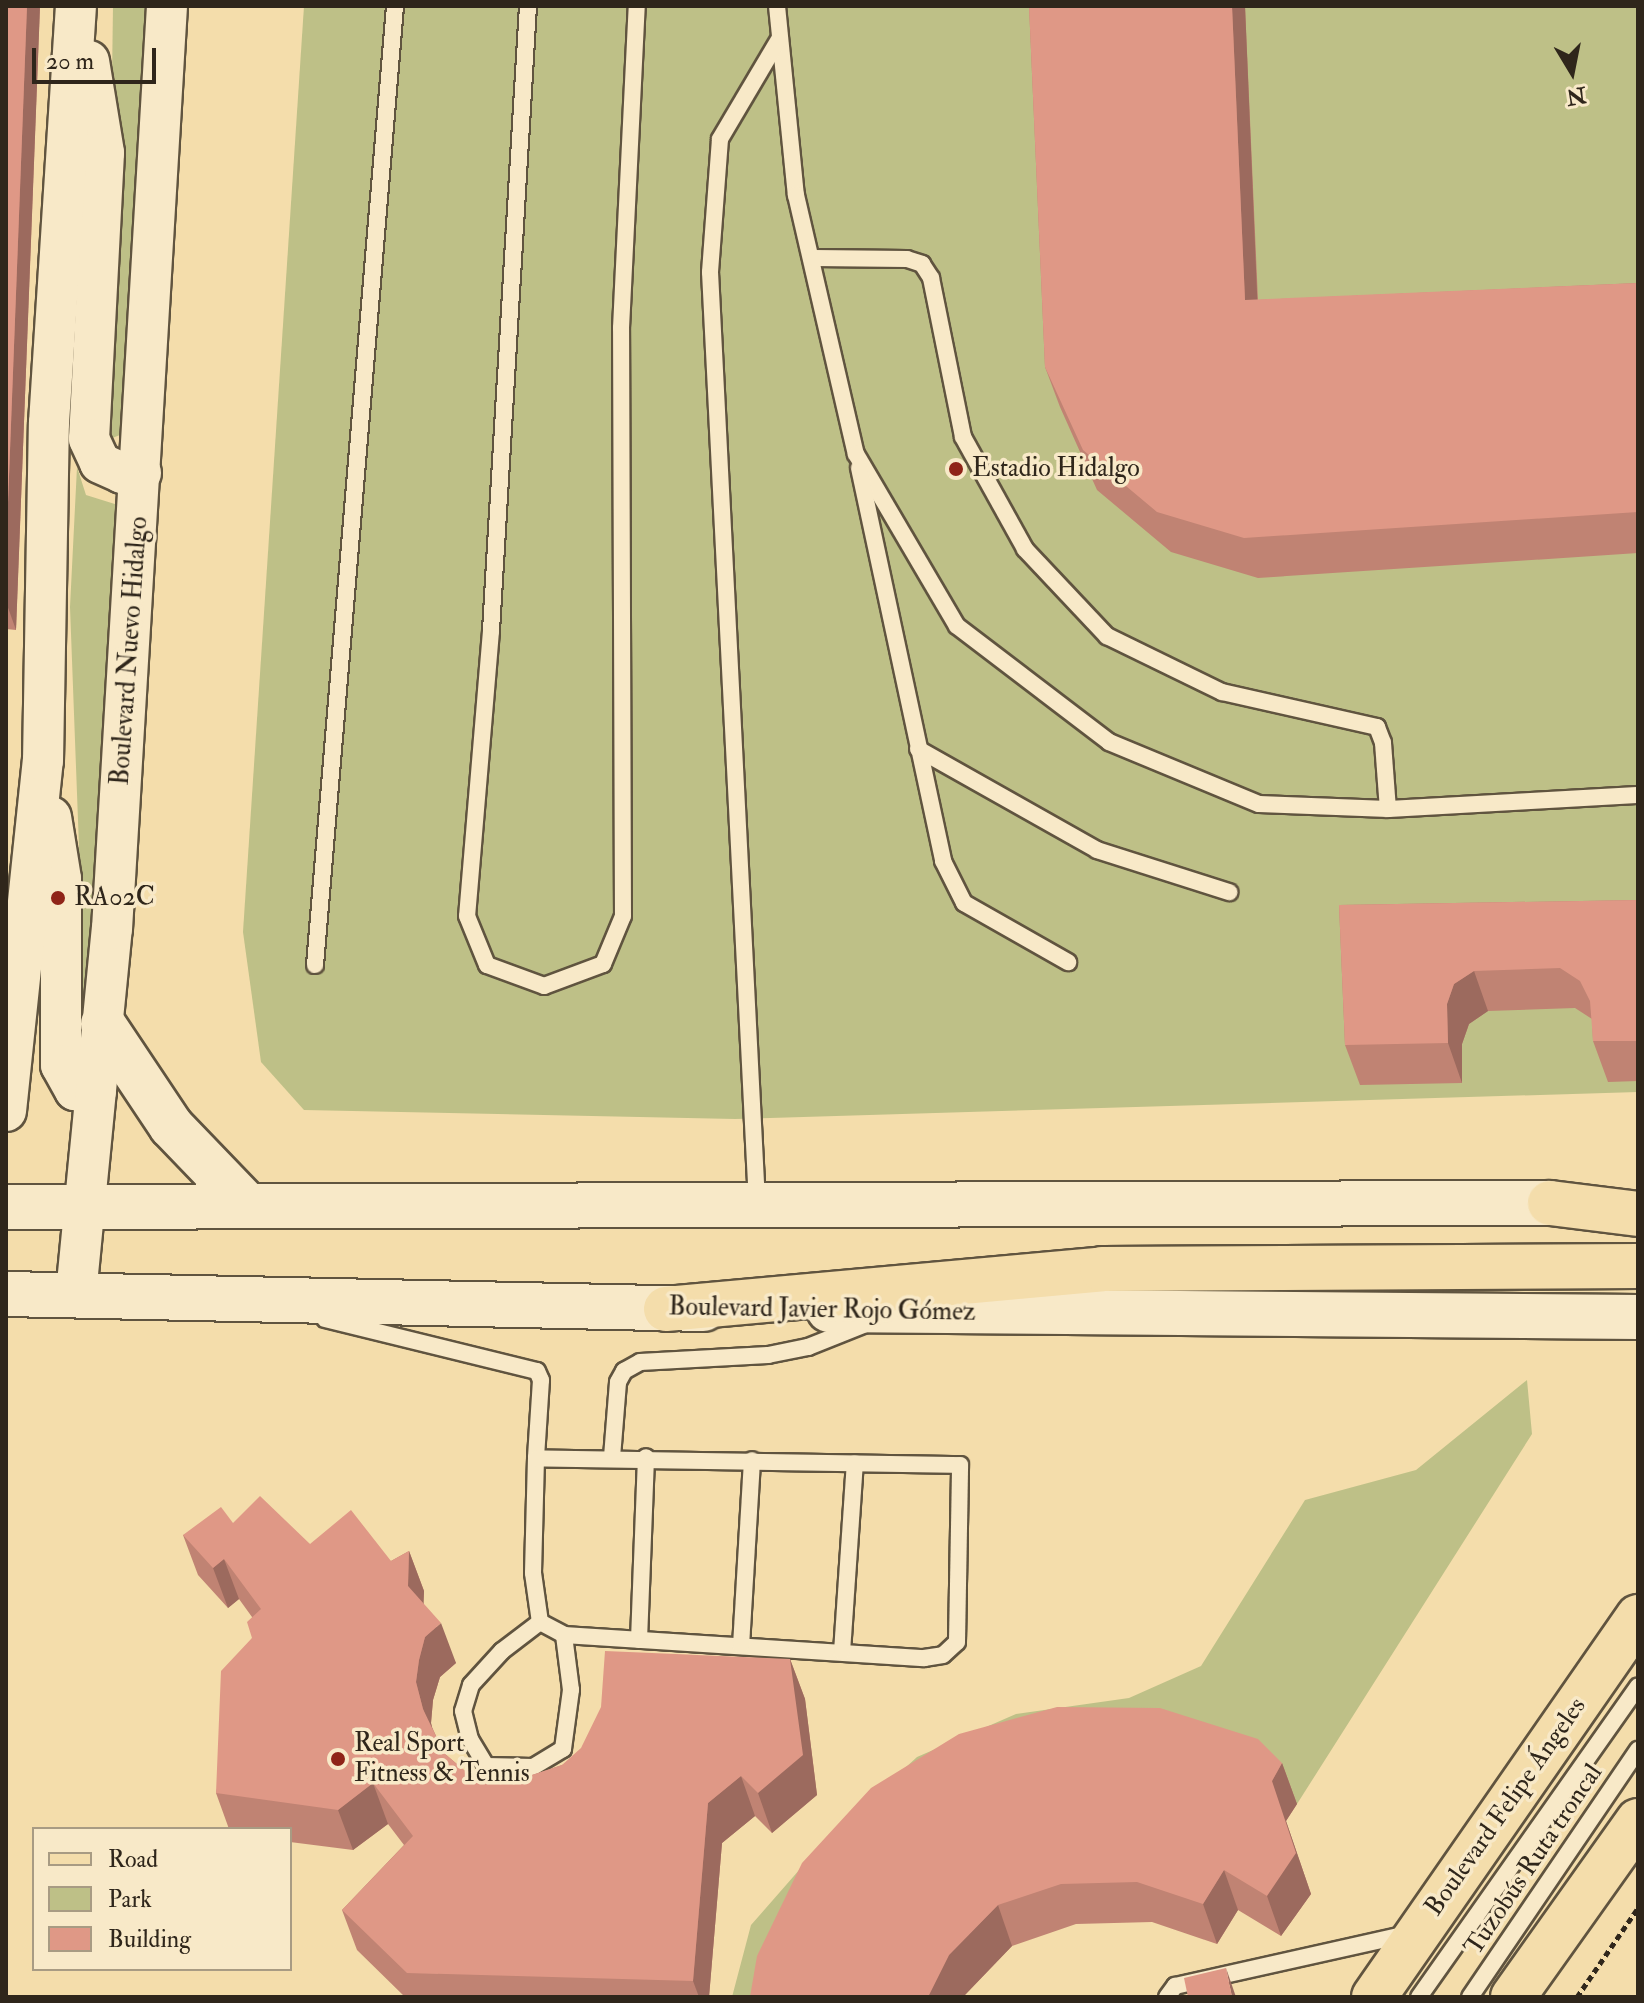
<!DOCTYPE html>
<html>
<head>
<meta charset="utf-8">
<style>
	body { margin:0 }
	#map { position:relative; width:1644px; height:2003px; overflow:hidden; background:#f4ddab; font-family:"IM FELL Double Pica",serif }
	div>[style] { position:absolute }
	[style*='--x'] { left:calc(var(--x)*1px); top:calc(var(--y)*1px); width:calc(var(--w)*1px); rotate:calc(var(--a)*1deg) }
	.green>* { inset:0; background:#bec087 }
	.path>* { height:5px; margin-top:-2.5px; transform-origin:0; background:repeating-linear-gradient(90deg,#2f261b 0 6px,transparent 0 10px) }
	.roads { filter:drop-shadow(2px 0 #60543f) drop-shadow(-2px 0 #60543f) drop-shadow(0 2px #60543f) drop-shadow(0 -2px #60543f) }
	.service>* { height:16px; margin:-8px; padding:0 8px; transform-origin:8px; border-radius:8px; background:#f8e9c8 }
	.tertiary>* { height:40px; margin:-20px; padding:0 20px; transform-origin:20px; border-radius:20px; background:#f8e9c8 }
	.secondary>* { height:44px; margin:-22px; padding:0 22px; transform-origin:22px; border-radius:22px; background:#f8e9c8 }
	.primary>* { height:44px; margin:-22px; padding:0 22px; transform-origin:22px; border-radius:22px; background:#f4ddab }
	.wall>* { inset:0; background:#c08373 }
	.shaded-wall>* { inset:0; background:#9c6a5e }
	.building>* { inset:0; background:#df9886 }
	.dots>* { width:22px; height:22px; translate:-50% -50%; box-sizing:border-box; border:4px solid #f8e9c8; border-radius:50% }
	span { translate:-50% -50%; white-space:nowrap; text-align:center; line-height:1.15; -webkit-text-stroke:7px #f8e9c8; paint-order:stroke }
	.poi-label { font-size:26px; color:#2f261b }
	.left { translate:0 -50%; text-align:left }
	.street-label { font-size:26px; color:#2f261b }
	.frame { position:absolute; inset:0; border:8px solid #2f261b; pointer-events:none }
	.legend { position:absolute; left:32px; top:1827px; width:260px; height:144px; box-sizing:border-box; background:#f8e9c8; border:2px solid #a89b83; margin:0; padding:10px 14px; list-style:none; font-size:24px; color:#2f261b }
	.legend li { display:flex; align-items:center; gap:16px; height:40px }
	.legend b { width:40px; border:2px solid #a89b83 }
	.north { position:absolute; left:1532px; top:32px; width:80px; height:80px; -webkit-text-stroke:6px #f8e9c8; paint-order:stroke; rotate:170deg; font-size:22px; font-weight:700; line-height:32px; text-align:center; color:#2f261b }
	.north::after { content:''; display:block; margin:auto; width:28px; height:36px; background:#2f261b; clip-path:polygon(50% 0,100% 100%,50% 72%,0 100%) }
	.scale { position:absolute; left:32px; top:48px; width:124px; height:36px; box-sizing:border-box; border:4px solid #2f261b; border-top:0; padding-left:10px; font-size:24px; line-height:28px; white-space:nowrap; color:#2f261b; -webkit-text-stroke:6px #f8e9c8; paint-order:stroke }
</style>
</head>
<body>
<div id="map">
	<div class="green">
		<i style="clip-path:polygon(113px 6px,147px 6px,120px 435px,107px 440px)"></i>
		<i style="clip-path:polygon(304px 6px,1638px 6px,1638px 1092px,735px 1119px,304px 1110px,261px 1062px,243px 932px)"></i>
		<i style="clip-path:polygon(77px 467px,86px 495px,118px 505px,88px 1049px,69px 1048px,79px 847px,70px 607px)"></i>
		<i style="clip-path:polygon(1527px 1380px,1532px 1434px,1297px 1804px,1273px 1779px,772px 1997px,732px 1997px,751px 1925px,821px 1845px,917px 1757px,1016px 1714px,1129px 1698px,1201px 1666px,1305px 1500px,1416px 1470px)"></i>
	</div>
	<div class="path">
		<i style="--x:1577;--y:1997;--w:108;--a:-55.6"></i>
	</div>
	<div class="roads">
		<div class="service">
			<i style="--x:528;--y:6;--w:626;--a:93.39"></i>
			<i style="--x:491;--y:631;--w:286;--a:94.8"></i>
			<i style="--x:467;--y:916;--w:53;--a:67.8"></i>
			<i style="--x:487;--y:965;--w:61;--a:20.2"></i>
			<i style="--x:544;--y:986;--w:63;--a:-20.4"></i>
			<i style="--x:603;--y:964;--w:52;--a:-67.4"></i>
			<i style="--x:623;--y:916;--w:588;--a:-90.19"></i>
			<i style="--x:621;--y:328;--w:322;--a:-87.2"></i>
			<i style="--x:777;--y:6;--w:190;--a:84.3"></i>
			<i style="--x:796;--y:195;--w:266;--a:77"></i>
			<i style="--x:856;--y:454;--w:199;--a:59.6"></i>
			<i style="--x:957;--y:626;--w:191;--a:37.3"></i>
			<i style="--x:1109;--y:742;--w:162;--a:22.5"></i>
			<i style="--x:1259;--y:804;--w:129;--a:2.2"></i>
			<i style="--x:1388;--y:809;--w:250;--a:-3.2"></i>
			<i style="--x:814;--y:258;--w:93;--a:0.6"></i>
			<i style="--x:907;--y:259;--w:16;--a:18"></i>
			<i style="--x:922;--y:264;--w:17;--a:57"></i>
			<i style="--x:931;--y:278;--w:162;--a:78.6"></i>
			<i style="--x:963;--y:437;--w:128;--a:61"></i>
			<i style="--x:1025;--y:549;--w:120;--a:46.7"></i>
			<i style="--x:1107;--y:636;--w:128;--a:26"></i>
			<i style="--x:1222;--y:692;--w:159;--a:12.7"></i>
			<i style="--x:1377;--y:727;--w:17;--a:69"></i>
			<i style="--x:1383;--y:743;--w:66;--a:85.7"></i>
			<i style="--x:859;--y:468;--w:402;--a:77.9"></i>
			<i style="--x:943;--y:861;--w:47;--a:63.4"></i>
			<i style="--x:964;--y:903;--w:120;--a:29.6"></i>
			<i style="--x:918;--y:749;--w:206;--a:29.4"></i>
			<i style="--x:1097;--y:850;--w:139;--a:17.7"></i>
			<i style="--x:315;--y:965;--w:962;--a:-85.23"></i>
			<i style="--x:757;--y:1203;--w:932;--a:-92.89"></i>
			<i style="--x:710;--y:272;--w:133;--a:-85.7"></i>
			<i style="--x:720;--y:139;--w:114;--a:-59.4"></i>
			<i style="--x:325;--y:1319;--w:218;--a:13.8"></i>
			<i style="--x:537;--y:1371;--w:10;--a:66"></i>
			<i style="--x:541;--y:1380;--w:78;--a:93.7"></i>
			<i style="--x:536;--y:1458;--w:115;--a:91.5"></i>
			<i style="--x:533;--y:1573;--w:49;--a:81.9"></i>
			<i style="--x:540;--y:1622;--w:27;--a:28"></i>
			<i style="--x:564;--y:1635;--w:361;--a:3.7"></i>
			<i style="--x:924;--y:1658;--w:19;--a:-9"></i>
			<i style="--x:943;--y:1655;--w:19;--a:-43"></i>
			<i style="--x:957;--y:1642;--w:177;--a:-89"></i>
			<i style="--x:960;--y:1465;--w:424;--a:-179.1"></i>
			<i style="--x:612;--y:1457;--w:75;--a:-85.4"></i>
			<i style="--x:618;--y:1382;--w:13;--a:-61"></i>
			<i style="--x:624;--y:1371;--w:18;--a:-29"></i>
			<i style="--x:640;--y:1362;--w:128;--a:-3.1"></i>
			<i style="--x:768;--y:1355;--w:41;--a:-11.3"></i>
			<i style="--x:808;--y:1347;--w:62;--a:-21.6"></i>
			<i style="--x:540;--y:1622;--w:48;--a:142.7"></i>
			<i style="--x:502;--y:1651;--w:46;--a:132.4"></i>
			<i style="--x:471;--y:1685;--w:27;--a:107"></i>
			<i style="--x:463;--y:1711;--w:29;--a:76"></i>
			<i style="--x:470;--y:1739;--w:31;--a:59"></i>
			<i style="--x:486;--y:1766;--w:47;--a:1.2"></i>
			<i style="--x:533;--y:1767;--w:35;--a:-31"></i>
			<i style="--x:563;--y:1749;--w:60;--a:-82.3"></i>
			<i style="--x:571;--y:1690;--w:55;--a:-97.3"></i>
			<i style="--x:639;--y:1640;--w:183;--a:-87.8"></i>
			<i style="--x:741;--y:1646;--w:186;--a:-86.6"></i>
			<i style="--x:842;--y:1652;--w:189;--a:-86.1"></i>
			<i style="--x:1167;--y:1997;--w:14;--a:-54"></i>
			<i style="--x:1175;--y:1986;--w:238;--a:-12.6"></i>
			<i style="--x:1419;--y:1997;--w:380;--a:-54.8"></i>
			<i style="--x:1470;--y:1997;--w:299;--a:-55.8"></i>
		</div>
		<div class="tertiary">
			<i style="--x:89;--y:61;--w:93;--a:80.7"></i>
			<i style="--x:104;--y:153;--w:286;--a:93"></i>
			<i style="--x:89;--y:439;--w:26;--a:65"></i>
			<i style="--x:100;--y:463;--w:24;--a:24"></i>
			<i style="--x:122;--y:473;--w:19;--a:0"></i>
			<i style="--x:51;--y:817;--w:63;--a:80.8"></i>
			<i style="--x:61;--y:879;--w:186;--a:90"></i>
			<i style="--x:61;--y:1065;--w:29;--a:61"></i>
			<i style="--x:75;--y:1090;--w:21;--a:5"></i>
			<i style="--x:6;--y:1111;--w:352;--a:-84"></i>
			<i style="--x:43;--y:761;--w:338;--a:-89"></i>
			<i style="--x:49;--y:423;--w:418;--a:-86.3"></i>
			<i style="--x:76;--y:1294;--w:367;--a:-84.4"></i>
			<i style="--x:112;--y:929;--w:925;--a:-86.59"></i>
		</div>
		<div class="secondary">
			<i style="--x:103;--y:1024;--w:123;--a:56.3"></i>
			<i style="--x:171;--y:1126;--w:111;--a:46.1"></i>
			<i style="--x:6;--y:1207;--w:1544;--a:-0.15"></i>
			<i style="--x:6;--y:1294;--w:698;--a:1.23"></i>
			<i style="--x:829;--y:1310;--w:809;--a:0.5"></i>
		</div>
		<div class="primary">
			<i style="--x:1550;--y:1203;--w:89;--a:7.1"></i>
			<i style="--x:666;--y:1309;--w:438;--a:-5.2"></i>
			<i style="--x:1102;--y:1269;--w:536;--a:-0.32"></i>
			<i style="--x:1374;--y:1997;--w:463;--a:-55.2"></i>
			<i style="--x:1513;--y:1997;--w:216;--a:-54.6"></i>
		</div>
	</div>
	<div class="wall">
		<i style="clip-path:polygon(6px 6px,40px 6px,16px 630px,6px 629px)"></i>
		<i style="clip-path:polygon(1029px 6px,1245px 6px,1258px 300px,1638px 283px,1638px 553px,1258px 578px,1171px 552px,1097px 490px,1060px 407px,1045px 367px)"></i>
		<i style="clip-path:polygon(1638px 900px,1638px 1081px,1608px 1082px,1593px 1041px,1592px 1019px,1575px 1008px,1488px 1011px,1469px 1024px,1462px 1044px,1462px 1083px,1360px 1085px,1345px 1045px,1339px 905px)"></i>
		<i style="clip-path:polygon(233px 1523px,310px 1544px,391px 1561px,409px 1551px,424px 1591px,423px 1603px,456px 1663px,440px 1677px,433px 1700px,431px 1723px,432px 1727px,444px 1753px,465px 1771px,496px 1778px,526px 1777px,562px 1765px,790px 1659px,805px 1699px,817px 1795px,772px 1833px,755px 1816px,722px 1843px,709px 1997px,405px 1997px,357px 1950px,342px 1910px,404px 1845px,388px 1824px,353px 1850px,290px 1842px,290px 1829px,229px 1829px,216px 1793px,252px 1638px,252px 1617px,239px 1599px,228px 1608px,198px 1575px,183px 1535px)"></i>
		<i style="clip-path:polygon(1282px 1763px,1297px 1804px,1286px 1821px,1311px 1894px,1281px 1936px,1238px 1910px,1217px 1944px,1152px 1922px,1076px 1924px,1012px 1946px,963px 1997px,750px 1997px)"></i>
	</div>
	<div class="shaded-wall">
		<i style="clip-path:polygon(27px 6px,40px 6px,16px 630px,6px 602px,6px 555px)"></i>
		<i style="clip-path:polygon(1232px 6px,1245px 6px,1259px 340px,1245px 300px)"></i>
		<i style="clip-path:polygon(1474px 971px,1488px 1011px,1469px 1024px,1462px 1044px,1462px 1083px,1448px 1043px,1447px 1004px,1454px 984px)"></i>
		<i style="clip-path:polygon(409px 1551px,424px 1591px,423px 1626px,408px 1586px)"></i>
		<i style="clip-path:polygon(224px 1559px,239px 1599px,228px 1608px,213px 1568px)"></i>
		<i style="clip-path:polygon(441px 1623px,456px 1663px,440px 1677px,433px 1700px,431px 1723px,437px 1749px,423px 1709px,416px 1682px,419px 1660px,425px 1637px)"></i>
		<i style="clip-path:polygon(790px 1659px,805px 1699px,817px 1795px,772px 1833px,758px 1793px)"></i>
		<i style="clip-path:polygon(1282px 1763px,1297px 1804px,1286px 1821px,1311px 1894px,1281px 1936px,1267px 1896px,1272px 1781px)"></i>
		<i style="clip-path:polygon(741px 1776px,755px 1816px,722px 1843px,709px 1997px,699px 1997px,693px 1981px,708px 1803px)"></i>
		<i style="clip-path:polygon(373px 1783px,388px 1824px,353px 1850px,338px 1810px)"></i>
		<i style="clip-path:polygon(1224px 1870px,1238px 1910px,1217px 1944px,1203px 1904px)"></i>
		<i style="clip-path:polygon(998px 1905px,1012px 1946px,963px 1997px,928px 1997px,949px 1955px)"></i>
		<i style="clip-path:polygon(1226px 1968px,1236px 1997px,1232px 1997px)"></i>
	</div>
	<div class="building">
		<i style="clip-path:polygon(6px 6px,27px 6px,6px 555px)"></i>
		<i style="clip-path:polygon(1029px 6px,1232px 6px,1245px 300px,1638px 283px,1638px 512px,1244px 538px,1157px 512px,1083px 450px,1045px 367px)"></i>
		<i style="clip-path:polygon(1638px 900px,1638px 1041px,1593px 1041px,1590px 1001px,1580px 981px,1560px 968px,1474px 971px,1454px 984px,1447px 1004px,1448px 1043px,1345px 1045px,1339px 905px)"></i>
		<i style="clip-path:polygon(260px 1496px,310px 1544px,351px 1510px,391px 1561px,409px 1551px,408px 1586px,441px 1623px,425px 1637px,419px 1660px,416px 1682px,423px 1709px,444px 1753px,465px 1771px,496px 1778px,526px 1777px,562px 1765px,581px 1748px,601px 1707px,605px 1651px,790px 1659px,803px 1755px,758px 1793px,741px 1776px,708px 1803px,693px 1981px,407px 1973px,342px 1910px,413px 1836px,373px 1783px,338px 1810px,216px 1793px,221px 1671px,252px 1638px,247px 1622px,261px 1609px,224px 1559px,213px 1568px,183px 1535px,221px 1507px,233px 1523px)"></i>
		<i style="clip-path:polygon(1057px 1707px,1160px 1708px,1258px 1739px,1282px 1763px,1272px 1781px,1296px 1853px,1267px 1896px,1224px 1870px,1203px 1904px,1137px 1882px,1061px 1884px,998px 1905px,949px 1955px,928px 1997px,750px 1997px,757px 1956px,802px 1863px,871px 1788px,959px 1734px)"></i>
		<i style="clip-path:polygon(1226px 1968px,1232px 1997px,1188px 1997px,1184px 1978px)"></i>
	</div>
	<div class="dots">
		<i style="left:956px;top:469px;background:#8f2418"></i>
		<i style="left:58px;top:898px;background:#8f2418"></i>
		<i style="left:338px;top:1759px;background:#8f2418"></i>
	</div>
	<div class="poi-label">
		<span class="left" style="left:972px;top:469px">Estadio Hidalgo</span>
		<span class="left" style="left:74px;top:898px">RA02C</span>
		<span class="left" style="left:354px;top:1759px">Real Sport<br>Fitness &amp; Tennis</span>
	</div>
	<div class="street-label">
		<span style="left:130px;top:651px;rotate:-86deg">Boulevard Nuevo Hidalgo</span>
		<span style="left:822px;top:1310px;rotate:1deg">Boulevard Javier Rojo Gómez</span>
		<span style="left:1506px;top:1807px;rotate:-55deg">Boulevard Felipe Ángeles</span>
		<span style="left:1534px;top:1860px;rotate:-56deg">Tuzobús Ruta troncal</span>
	</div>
	<div class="frame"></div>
	<ul class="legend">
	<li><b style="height:10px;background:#f4ddab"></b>Road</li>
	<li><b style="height:22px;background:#bec087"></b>Park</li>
	<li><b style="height:22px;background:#df9886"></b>Building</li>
	</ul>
	<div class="north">N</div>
	<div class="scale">20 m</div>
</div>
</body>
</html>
